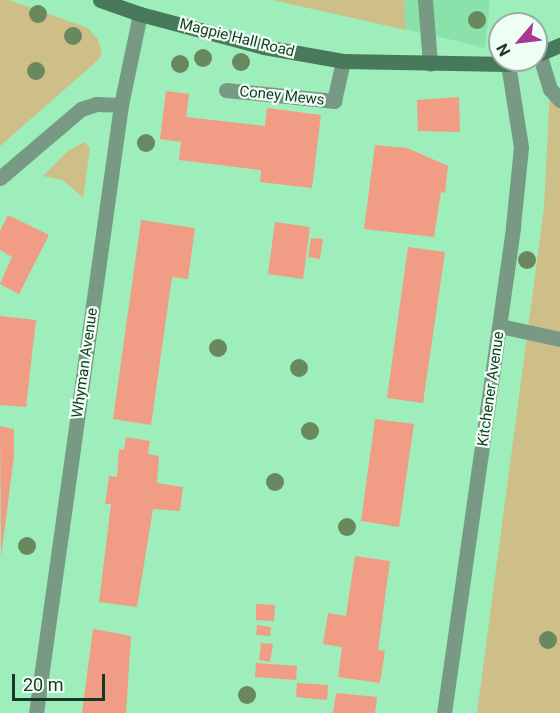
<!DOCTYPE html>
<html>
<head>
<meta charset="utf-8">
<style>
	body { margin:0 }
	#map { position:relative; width:560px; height:713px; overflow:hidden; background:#9deeba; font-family:Roboto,sans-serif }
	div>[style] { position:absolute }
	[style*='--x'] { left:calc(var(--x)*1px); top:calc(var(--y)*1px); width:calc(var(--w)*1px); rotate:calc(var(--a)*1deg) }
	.built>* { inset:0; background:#8ae2aa }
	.green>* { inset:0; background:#cdbf87 }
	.building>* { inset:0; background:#f19c85 }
	.lane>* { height:15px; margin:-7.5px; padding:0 7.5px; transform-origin:7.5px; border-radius:7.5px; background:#789983 }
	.street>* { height:15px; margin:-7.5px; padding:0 7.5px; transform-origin:7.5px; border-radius:7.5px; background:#789983 }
	.secondary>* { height:15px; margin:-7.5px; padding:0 7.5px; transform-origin:7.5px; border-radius:7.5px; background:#48795a }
	.trees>* { width:18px; height:18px; margin:-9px; border-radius:50%; background:#69885e }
	span { translate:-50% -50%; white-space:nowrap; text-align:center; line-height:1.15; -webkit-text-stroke:4.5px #effef4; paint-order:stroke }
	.street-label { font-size:15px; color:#173824 }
	.north { position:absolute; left:488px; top:12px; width:60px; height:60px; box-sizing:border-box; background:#effef4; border:2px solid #99afa1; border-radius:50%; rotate:242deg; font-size:16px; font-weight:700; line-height:24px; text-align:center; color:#173824 }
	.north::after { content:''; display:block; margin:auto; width:21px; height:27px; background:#a83894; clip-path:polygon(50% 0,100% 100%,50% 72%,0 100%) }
	.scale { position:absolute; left:12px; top:674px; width:93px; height:27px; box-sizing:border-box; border:3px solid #173824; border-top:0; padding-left:8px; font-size:18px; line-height:21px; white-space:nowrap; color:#173824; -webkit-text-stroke:4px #effef4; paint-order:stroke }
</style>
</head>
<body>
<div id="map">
	<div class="built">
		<i style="clip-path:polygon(273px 0,490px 0,485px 48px,453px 40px)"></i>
	</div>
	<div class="green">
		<i style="clip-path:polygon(0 0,9px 0,88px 28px,98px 40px,102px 54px,97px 61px,0 146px)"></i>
		<i style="clip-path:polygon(273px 0,404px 0,406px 30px)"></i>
		<i style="clip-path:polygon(550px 89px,560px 100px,560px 713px,477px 713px,544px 208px)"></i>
		<i style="clip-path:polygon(84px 142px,90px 148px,83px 198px,63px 180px,43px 176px,68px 151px)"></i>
	</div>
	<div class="building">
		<i style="clip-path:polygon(166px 91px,189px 94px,186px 117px,265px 126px,267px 108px,321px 115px,312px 188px,260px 182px,261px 170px,179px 160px,181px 142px,160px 139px)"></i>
		<i style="clip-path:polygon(459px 97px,460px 132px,418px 131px,417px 100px)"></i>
		<i style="clip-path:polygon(375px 145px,407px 148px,448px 166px,445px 193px,441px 192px,434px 237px,364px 229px)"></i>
		<i style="clip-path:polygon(8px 215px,49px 235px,19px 294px,0 284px,12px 257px,0 250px,0 231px)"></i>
		<i style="clip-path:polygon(141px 220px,195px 228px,188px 279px,172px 277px,151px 425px,113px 419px)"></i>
		<i style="clip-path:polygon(275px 222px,310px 227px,303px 279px,268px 274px)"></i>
		<i style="clip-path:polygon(311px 238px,323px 239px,320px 259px,308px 257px)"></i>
		<i style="clip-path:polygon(408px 247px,445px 252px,423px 403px,387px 398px)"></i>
		<i style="clip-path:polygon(0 316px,36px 320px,26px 407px,0 405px)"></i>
		<i style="clip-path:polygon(375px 419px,414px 424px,399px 527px,361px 521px)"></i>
		<i style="clip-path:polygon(0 426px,14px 429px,14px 456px,1px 557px)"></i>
		<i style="clip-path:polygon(126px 437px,150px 441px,148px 454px,159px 456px,157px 483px,183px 487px,180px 511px,153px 509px,137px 607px,99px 602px,111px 504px,105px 504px,109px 476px,117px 477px,119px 449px,124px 450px)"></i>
		<i style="clip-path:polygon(355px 556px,390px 561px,378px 650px,385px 651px,380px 683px,338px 677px,342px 647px,323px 644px,328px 613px,346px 616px)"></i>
		<i style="clip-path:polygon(256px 604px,275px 605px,274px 621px,256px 620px)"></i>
		<i style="clip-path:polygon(257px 625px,271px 627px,270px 636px,256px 635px)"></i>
		<i style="clip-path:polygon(93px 629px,131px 636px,126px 713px,82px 713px)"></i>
		<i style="clip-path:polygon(261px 643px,273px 644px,270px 662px,259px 660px)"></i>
		<i style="clip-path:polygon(256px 663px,297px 666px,296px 680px,255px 677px)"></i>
		<i style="clip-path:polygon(297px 683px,328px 685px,327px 700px,296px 697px)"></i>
		<i style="clip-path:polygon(336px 693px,377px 697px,375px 713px,333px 713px)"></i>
	</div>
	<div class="lane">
		<i style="--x:425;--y:0;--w:64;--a:85.5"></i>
		<i style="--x:539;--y:53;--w:38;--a:73"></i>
		<i style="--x:550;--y:89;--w:15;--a:48"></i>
		<i style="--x:500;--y:326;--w:61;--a:12.2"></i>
	</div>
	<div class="street">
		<i style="--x:226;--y:90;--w:109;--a:5.8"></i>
		<i style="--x:334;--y:101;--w:41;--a:-77.3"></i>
		<i style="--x:0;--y:178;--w:106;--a:-40.4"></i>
		<i style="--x:81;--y:109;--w:16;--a:-18"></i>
		<i style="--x:96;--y:104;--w:25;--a:2"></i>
		<i style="--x:36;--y:713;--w:614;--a:-82.04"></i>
		<i style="--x:121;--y:105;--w:93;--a:-78.2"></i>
		<i style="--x:444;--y:713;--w:492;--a:-81.9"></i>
		<i style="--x:513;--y:226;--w:79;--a:-84.2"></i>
		<i style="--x:521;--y:147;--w:84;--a:-98.9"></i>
	</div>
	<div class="secondary">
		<i style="--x:100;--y:0;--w:42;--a:19.3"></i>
		<i style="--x:140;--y:14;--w:128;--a:14.9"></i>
		<i style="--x:264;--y:47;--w:80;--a:10"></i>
		<i style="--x:343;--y:61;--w:165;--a:1"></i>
		<i style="--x:508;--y:64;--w:14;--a:-17"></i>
		<i style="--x:536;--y:55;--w:26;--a:-23"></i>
	</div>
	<div class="trees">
		<i style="left:38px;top:14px"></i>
		<i style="left:477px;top:20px"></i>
		<i style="left:73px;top:36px"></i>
		<i style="left:203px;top:58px"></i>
		<i style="left:241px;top:62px"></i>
		<i style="left:180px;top:64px"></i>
		<i style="left:36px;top:71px"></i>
		<i style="left:146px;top:143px"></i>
		<i style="left:527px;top:260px"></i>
		<i style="left:218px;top:348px"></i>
		<i style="left:299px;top:368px"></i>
		<i style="left:310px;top:431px"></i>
		<i style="left:275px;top:482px"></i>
		<i style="left:347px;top:527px"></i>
		<i style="left:27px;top:546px"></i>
		<i style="left:548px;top:640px"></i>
		<i style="left:247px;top:695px"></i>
	</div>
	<div class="street-label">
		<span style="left:237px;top:38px;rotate:14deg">Magpie Hall Road</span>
		<span style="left:282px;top:96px;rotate:6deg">Coney Mews</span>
		<span style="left:85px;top:363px;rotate:-82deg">Whyman Avenue</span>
		<span style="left:491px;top:389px;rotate:-82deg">Kitchener Avenue</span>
	</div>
	<div class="north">N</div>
	<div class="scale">20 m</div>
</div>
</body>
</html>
